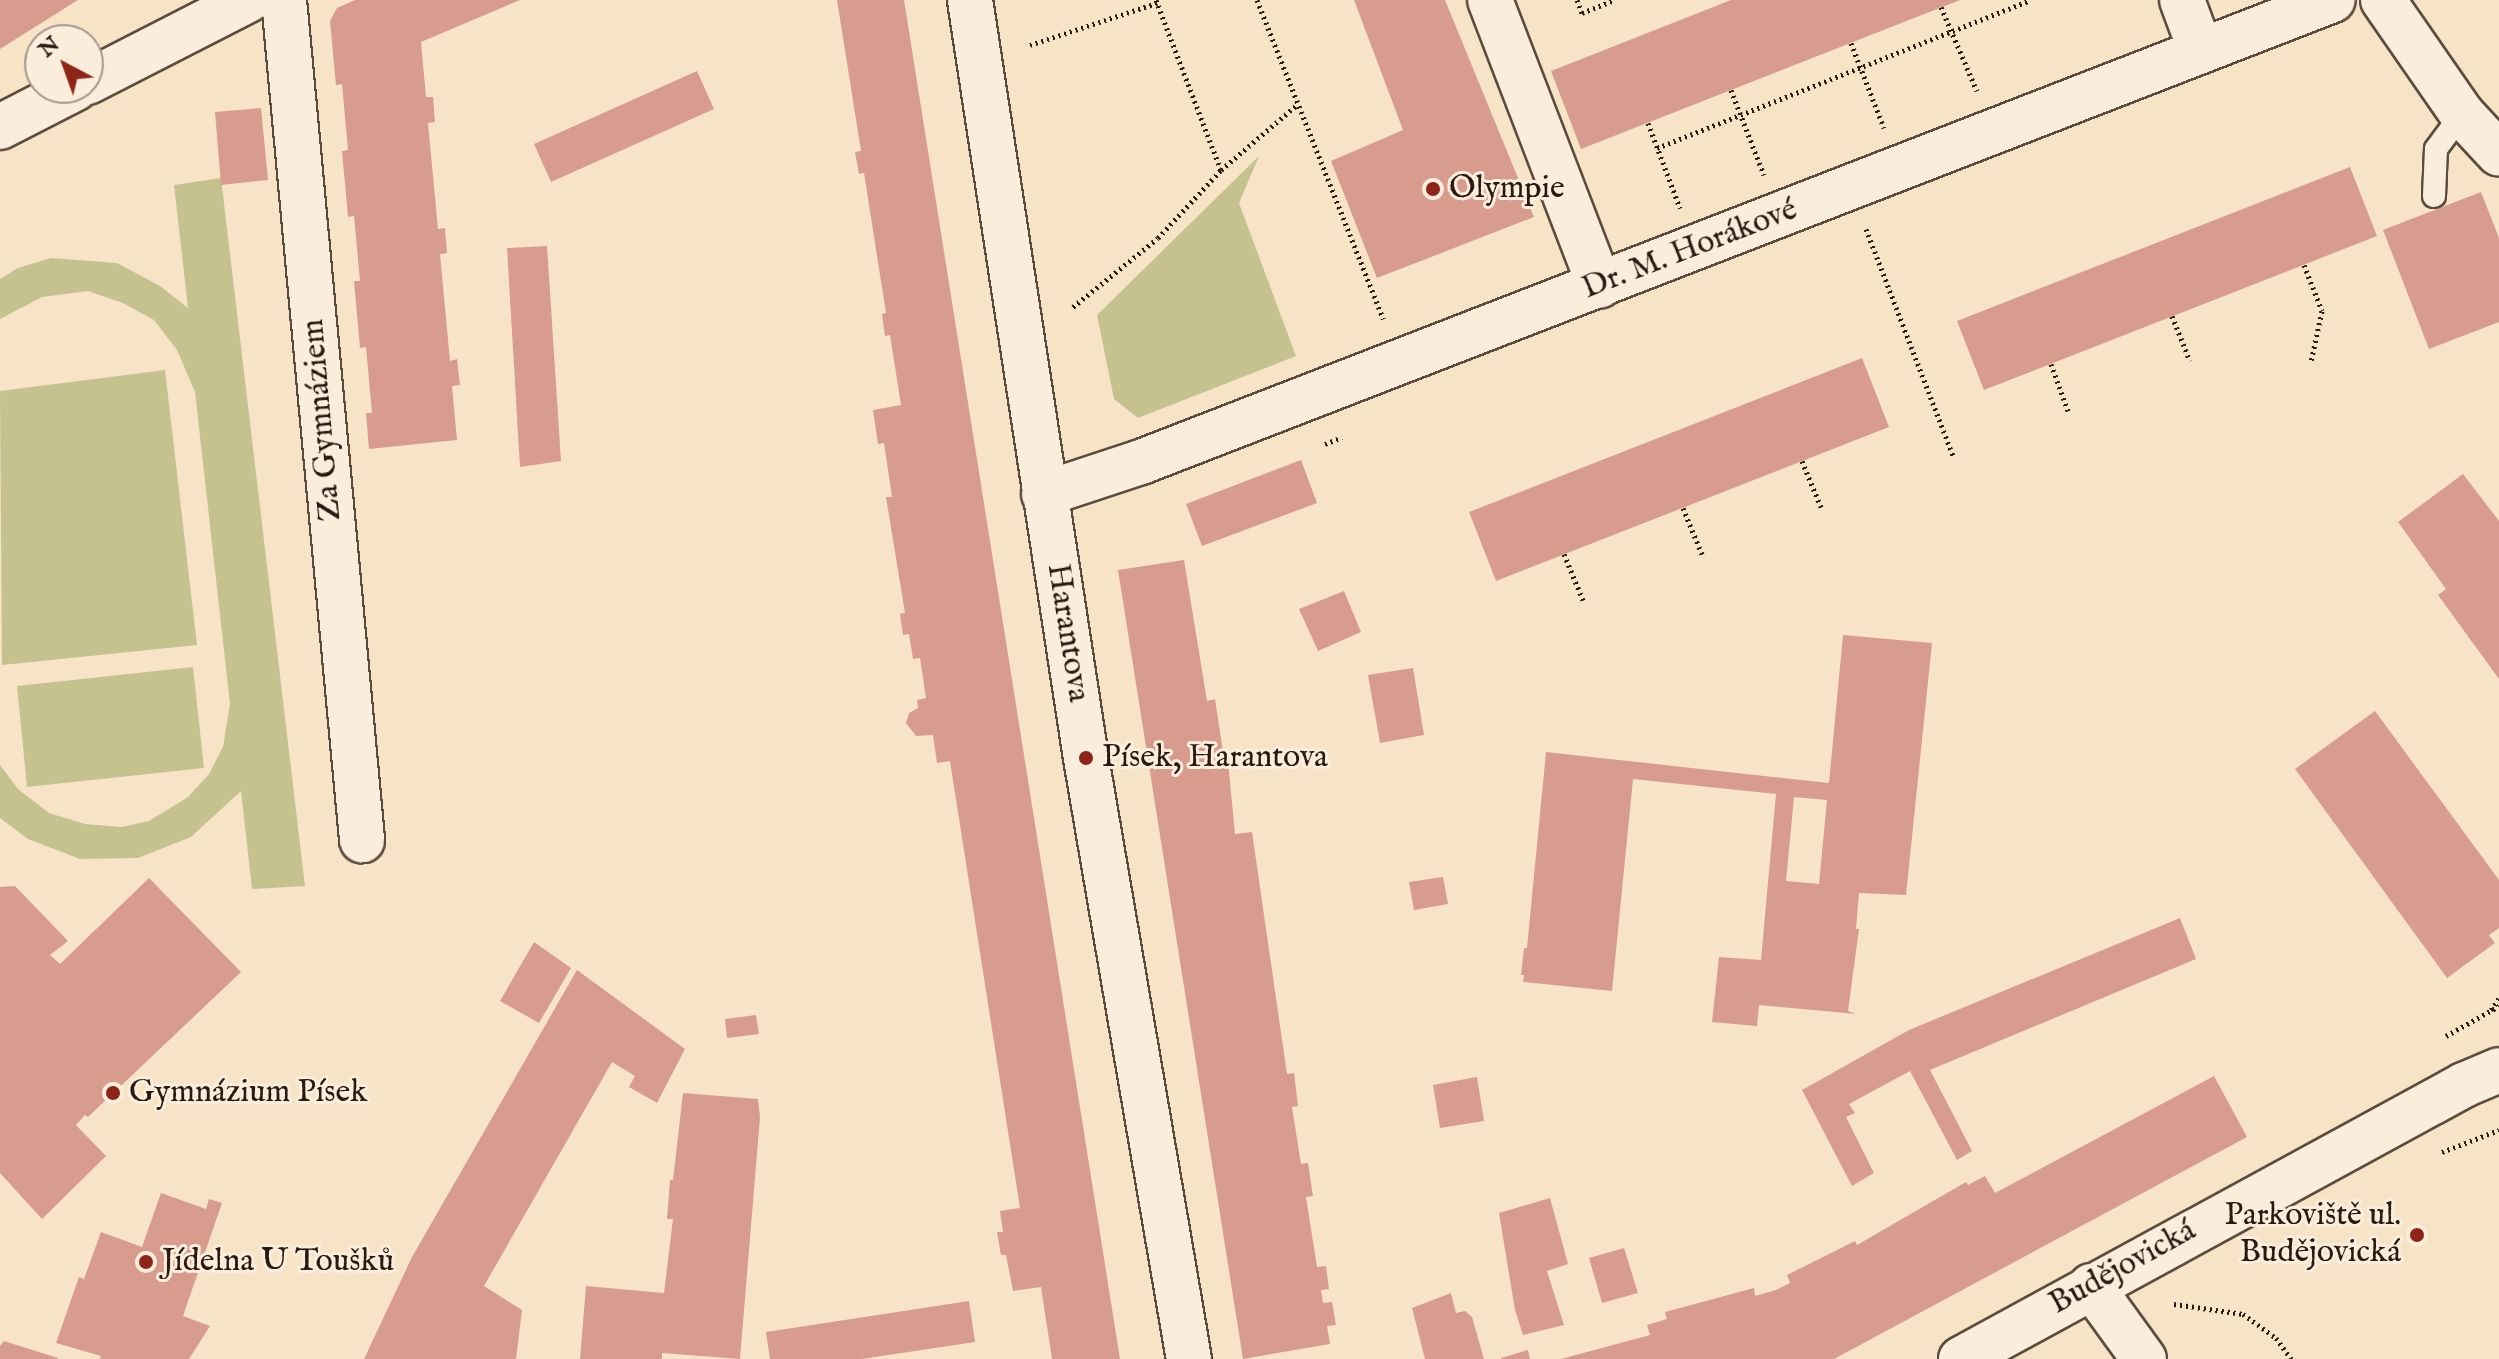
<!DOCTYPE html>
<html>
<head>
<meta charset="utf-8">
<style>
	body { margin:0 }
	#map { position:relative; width:2499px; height:1359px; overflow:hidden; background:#f7e4c7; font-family:"IM FELL English",serif }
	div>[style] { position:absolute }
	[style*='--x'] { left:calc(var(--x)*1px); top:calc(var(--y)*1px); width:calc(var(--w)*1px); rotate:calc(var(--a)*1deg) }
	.green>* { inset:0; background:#c5c290 }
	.building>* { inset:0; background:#d89c8e }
	.path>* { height:5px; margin-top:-2.5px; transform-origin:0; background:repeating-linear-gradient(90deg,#291911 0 2px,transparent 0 6px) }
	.roads { filter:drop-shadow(2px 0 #5c4c3e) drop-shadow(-2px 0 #5c4c3e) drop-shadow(0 2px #5c4c3e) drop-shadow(0 -2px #5c4c3e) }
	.lane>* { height:22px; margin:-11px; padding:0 11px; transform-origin:11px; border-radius:11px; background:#faeddb }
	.street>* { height:44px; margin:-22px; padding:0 22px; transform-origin:22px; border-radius:22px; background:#faeddb }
	.secondary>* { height:44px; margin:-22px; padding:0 22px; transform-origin:22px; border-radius:22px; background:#faeddb }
	.dots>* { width:22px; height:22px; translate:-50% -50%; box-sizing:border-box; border:4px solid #faeddb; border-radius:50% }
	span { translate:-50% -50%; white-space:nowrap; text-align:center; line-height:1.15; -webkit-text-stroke:6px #faeddb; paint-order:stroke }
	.poi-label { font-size:32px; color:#291911 }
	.left { translate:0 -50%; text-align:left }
	.right { translate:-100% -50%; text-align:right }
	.street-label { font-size:32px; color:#291911 }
	.north { position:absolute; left:24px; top:24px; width:80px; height:80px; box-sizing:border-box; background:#faeddb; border:2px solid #a6988a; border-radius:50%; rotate:319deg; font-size:22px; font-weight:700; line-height:32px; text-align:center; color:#291911 }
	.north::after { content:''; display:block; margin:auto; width:28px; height:36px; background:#8f2418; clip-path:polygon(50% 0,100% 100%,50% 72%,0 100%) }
</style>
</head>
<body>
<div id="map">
	<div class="green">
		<i style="clip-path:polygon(1259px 156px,1239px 203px,1296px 356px,1138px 418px,1114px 399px,1097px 315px)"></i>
		<i style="clip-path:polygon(221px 178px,305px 886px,252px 889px,241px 791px,191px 837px,138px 858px,80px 859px,28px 839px,0 818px,0 765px,18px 789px,49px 813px,85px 824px,122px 827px,149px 821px,188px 797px,209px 774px,223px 747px,230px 704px,195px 392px,177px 350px,154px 320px,123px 303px,88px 291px,42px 297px,0 319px,0 279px,18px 268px,51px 258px,117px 263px,160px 286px,188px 308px,174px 185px)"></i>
		<i style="clip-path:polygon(165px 370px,197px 645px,2px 665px,0 391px)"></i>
		<i style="clip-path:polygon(193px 667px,204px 768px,27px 787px,17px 686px)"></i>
	</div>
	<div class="building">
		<i style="clip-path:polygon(0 0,78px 0,0 49px)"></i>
		<i style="clip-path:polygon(355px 0,520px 0,421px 42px,426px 97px,433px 97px,435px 122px,428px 123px,438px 229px,445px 228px,447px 253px,440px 254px,450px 361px,457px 359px,460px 385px,452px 386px,457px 440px,369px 449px,366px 413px,372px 413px,366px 347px,360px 348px,354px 281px,360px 281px,354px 216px,348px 217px,342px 151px,348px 150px,342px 84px,336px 85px,330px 21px,337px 8px)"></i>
		<i style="clip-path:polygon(837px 0,904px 0,1120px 1359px,1052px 1359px,1041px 1287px,1013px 1291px,1006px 1255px,1001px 1255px,997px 1232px,1003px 1232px,1000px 1211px,1020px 1208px,950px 761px,937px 763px,933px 735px,916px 736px,906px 723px,909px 713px,918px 708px,917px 700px,926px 698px,920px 658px,913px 659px,909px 634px,903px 635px,900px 614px,905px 613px,886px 497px,892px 497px,884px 443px,878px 444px,873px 410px,901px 405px,890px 335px,885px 336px,882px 314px,886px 313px,864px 173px,859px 174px,855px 152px,861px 151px)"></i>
		<i style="clip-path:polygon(1354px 0,1445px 0,1534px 217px,1377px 278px,1331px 161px,1403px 130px)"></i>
		<i style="clip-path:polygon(1731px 0,1960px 0,1581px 149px,1551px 71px)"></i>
		<i style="clip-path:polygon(697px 71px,714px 109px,551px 182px,534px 144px)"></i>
		<i style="clip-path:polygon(261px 108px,268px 180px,221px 185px,215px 112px)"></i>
		<i style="clip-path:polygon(2350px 167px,2377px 236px,1984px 390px,1957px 321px)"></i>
		<i style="clip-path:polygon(2481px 192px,2499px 238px,2499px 322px,2429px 349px,2383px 230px)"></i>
		<i style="clip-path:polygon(547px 246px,561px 461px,520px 467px,507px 248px)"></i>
		<i style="clip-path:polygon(1862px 358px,1889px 427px,1496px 581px,1469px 512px)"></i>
		<i style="clip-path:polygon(1301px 460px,1317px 503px,1202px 546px,1186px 504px)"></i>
		<i style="clip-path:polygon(2463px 474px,2499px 521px,2499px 679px,2438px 595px,2446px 589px,2398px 522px)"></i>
		<i style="clip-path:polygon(1184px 560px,1207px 701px,1215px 699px,1223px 752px,1227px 751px,1235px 834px,1252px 832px,1287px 1074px,1294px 1073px,1298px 1106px,1292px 1107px,1301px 1164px,1308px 1163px,1313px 1196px,1306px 1197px,1317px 1267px,1326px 1266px,1329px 1289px,1321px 1290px,1323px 1303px,1332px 1302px,1336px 1325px,1327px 1326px,1330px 1344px,1243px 1359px,1118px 570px)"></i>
		<i style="clip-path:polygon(1344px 591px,1361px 632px,1318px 651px,1299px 609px)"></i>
		<i style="clip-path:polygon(evenodd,1843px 635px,1932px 643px,1906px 895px,1859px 893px,1856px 929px,1859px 929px,1848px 1011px,1856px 1014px,1759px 1005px,1757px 1026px,1712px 1022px,1719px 957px,1761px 960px,1776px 794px,1633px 779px,1612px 991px,1523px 982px,1524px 975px,1521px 975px,1524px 948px,1527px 948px,1546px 752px,1829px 783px,1843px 635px,1794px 797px,1827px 800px,1819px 884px,1786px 881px,1794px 797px)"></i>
		<i style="clip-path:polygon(1413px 668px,1424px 735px,1380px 743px,1368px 675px)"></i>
		<i style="clip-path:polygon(2375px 711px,2499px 880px,2499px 928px,2489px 935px,2495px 943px,2447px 978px,2295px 769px)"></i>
		<i style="clip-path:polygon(1443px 877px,1448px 904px,1414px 910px,1409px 882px)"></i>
		<i style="clip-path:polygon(149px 878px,241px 972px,88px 1117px,85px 1115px,76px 1125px,106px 1156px,42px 1219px,0 1173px,0 887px,15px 886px,68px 941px,50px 955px,60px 964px)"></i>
		<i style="clip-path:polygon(2180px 918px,2196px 959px,1930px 1070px,1972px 1151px,1957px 1160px,1910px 1071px,1849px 1104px,1855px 1113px,1846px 1117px,1874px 1173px,1852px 1186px,1802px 1090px,1909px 1030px)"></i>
		<i style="clip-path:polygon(534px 942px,571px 968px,539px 1023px,500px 1001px)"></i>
		<i style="clip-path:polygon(577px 970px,685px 1049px,657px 1103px,629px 1087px,635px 1076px,612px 1062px,484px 1286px,522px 1310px,516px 1359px,364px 1359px,412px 1257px)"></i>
		<i style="clip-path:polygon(756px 1015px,759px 1034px,727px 1038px,725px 1019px)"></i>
		<i style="clip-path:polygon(2214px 1076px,2247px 1137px,1834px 1359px,1561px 1359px,1650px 1335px,1647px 1325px,1667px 1319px,1665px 1312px,1754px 1288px,1755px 1296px,1776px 1290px,1790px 1283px,1787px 1275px,1855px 1241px,1857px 1245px,1966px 1182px,1968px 1185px,1985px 1176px,1995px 1193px)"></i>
		<i style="clip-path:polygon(1477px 1077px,1484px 1121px,1440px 1128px,1433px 1085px)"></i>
		<i style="clip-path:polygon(683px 1093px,758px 1099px,760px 1117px,740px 1359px,662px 1353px,662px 1359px,580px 1359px,586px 1286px,664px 1293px,673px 1219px,667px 1219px,670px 1180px,673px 1180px)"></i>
		<i style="clip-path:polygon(161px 1193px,206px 1209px,209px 1199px,222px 1203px,183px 1316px,210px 1326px,189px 1359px,100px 1359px,101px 1356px,56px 1343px,79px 1277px,84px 1279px,101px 1232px,142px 1247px)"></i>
		<i style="clip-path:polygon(1550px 1198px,1568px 1264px,1547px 1271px,1564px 1325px,1523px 1335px,1515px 1310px,1499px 1213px)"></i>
		<i style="clip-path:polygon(1624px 1248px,1638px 1293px,1602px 1303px,1589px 1258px)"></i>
		<i style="clip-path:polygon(1451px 1293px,1456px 1313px,1465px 1311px,1472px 1317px,1484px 1359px,1425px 1359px,1412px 1308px)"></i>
		<i style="clip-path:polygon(969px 1301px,975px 1342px,862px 1359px,770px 1359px,766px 1332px)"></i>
		<i style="clip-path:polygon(4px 1341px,58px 1358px,58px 1359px,0 1359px,0 1346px)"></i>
		<i style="clip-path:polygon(1528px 1350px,1530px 1359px,1501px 1359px,1501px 1358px)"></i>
	</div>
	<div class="path">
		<i style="--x:1156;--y:0;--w:182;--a:69.1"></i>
		<i style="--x:1257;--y:0;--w:343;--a:68.4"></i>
		<i style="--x:1577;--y:0;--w:14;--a:69"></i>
		<i style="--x:1582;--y:13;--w:35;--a:-22"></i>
		<i style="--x:1941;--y:7;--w:91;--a:66.8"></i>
		<i style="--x:1851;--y:43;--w:91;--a:68.8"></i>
		<i style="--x:1030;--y:45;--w:134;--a:-18.3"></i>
		<i style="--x:1731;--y:90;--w:91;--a:68.8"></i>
		<i style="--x:1648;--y:123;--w:91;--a:69.4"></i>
		<i style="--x:1657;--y:148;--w:401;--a:-21.6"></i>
		<i style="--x:1866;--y:229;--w:243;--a:69"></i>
		<i style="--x:2304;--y:265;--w:49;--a:68.6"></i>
		<i style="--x:2322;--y:311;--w:52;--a:102.2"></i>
		<i style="--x:1073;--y:307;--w:109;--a:-39.1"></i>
		<i style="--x:1158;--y:238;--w:93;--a:-47.2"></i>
		<i style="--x:1221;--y:170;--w:101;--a:-40.6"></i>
		<i style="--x:2172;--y:316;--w:48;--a:68.2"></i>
		<i style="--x:2051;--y:364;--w:50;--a:70.1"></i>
		<i style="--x:1325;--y:444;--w:18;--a:-22"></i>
		<i style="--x:1802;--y:461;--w:50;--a:67.6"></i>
		<i style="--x:1683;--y:508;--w:50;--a:67.6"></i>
		<i style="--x:1564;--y:554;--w:50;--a:67.6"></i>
		<i style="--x:2491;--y:1010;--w:14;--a:-56"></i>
		<i style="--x:2446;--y:1036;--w:61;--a:-29.5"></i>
		<i style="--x:2442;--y:1152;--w:61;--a:-21.1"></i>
		<i style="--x:2174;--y:1304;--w:70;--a:8.2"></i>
		<i style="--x:2243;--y:1314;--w:41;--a:36"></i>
		<i style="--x:2276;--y:1338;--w:26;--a:54"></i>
	</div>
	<div class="roads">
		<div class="lane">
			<i style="--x:2434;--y:196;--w:47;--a:-87.6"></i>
			<i style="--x:2436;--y:149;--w:44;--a:-53.4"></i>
		</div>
		<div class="street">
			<i style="--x:284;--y:0;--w:844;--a:84.69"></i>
			<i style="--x:1490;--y:0;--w:306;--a:69"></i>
			<i style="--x:2182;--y:0;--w:52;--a:69.8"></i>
			<i style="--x:2383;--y:0;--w:139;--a:55.3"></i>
			<i style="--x:2462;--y:114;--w:54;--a:47.2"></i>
			<i style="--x:88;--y:82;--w:180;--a:-27.1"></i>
			<i style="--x:0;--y:127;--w:85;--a:-27.2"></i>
			<i style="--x:1044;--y:494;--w:102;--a:-18.3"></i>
			<i style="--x:1141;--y:462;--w:1278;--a:-21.19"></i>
			<i style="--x:2091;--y:1286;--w:90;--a:54"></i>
		</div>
		<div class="secondary">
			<i style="--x:970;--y:0;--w:767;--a:81.3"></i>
			<i style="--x:1086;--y:758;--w:610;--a:80.28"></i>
			<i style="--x:1961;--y:1359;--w:573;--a:-28.58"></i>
			<i style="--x:2464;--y:1085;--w:38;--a:-23"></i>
		</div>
	</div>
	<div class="dots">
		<i style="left:1433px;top:189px;background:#8f2418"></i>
		<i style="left:1086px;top:758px;background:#8f2418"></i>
		<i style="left:113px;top:1093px;background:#8f2418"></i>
		<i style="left:2417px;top:1235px;background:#8f2418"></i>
		<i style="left:146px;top:1262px;background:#8f2418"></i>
	</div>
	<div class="poi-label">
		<span class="left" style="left:1449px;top:189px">Olympie</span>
		<span class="left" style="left:1102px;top:758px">Písek, Harantova</span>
		<span class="left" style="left:129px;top:1093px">Gymnázium Písek</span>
		<span class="right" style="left:2401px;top:1235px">Parkoviště ul.<br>Budějovická</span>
		<span class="left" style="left:162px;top:1262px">Jídelna U Toušků</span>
	</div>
	<div class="street-label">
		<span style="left:1690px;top:250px;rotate:-21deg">Dr. M. Horákové</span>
		<span style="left:323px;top:420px;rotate:-95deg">Za Gymnáziem</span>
		<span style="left:1067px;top:633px;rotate:81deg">Harantova</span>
		<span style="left:2123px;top:1268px;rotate:-29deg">Budějovická</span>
	</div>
	<div class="north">N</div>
</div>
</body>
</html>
